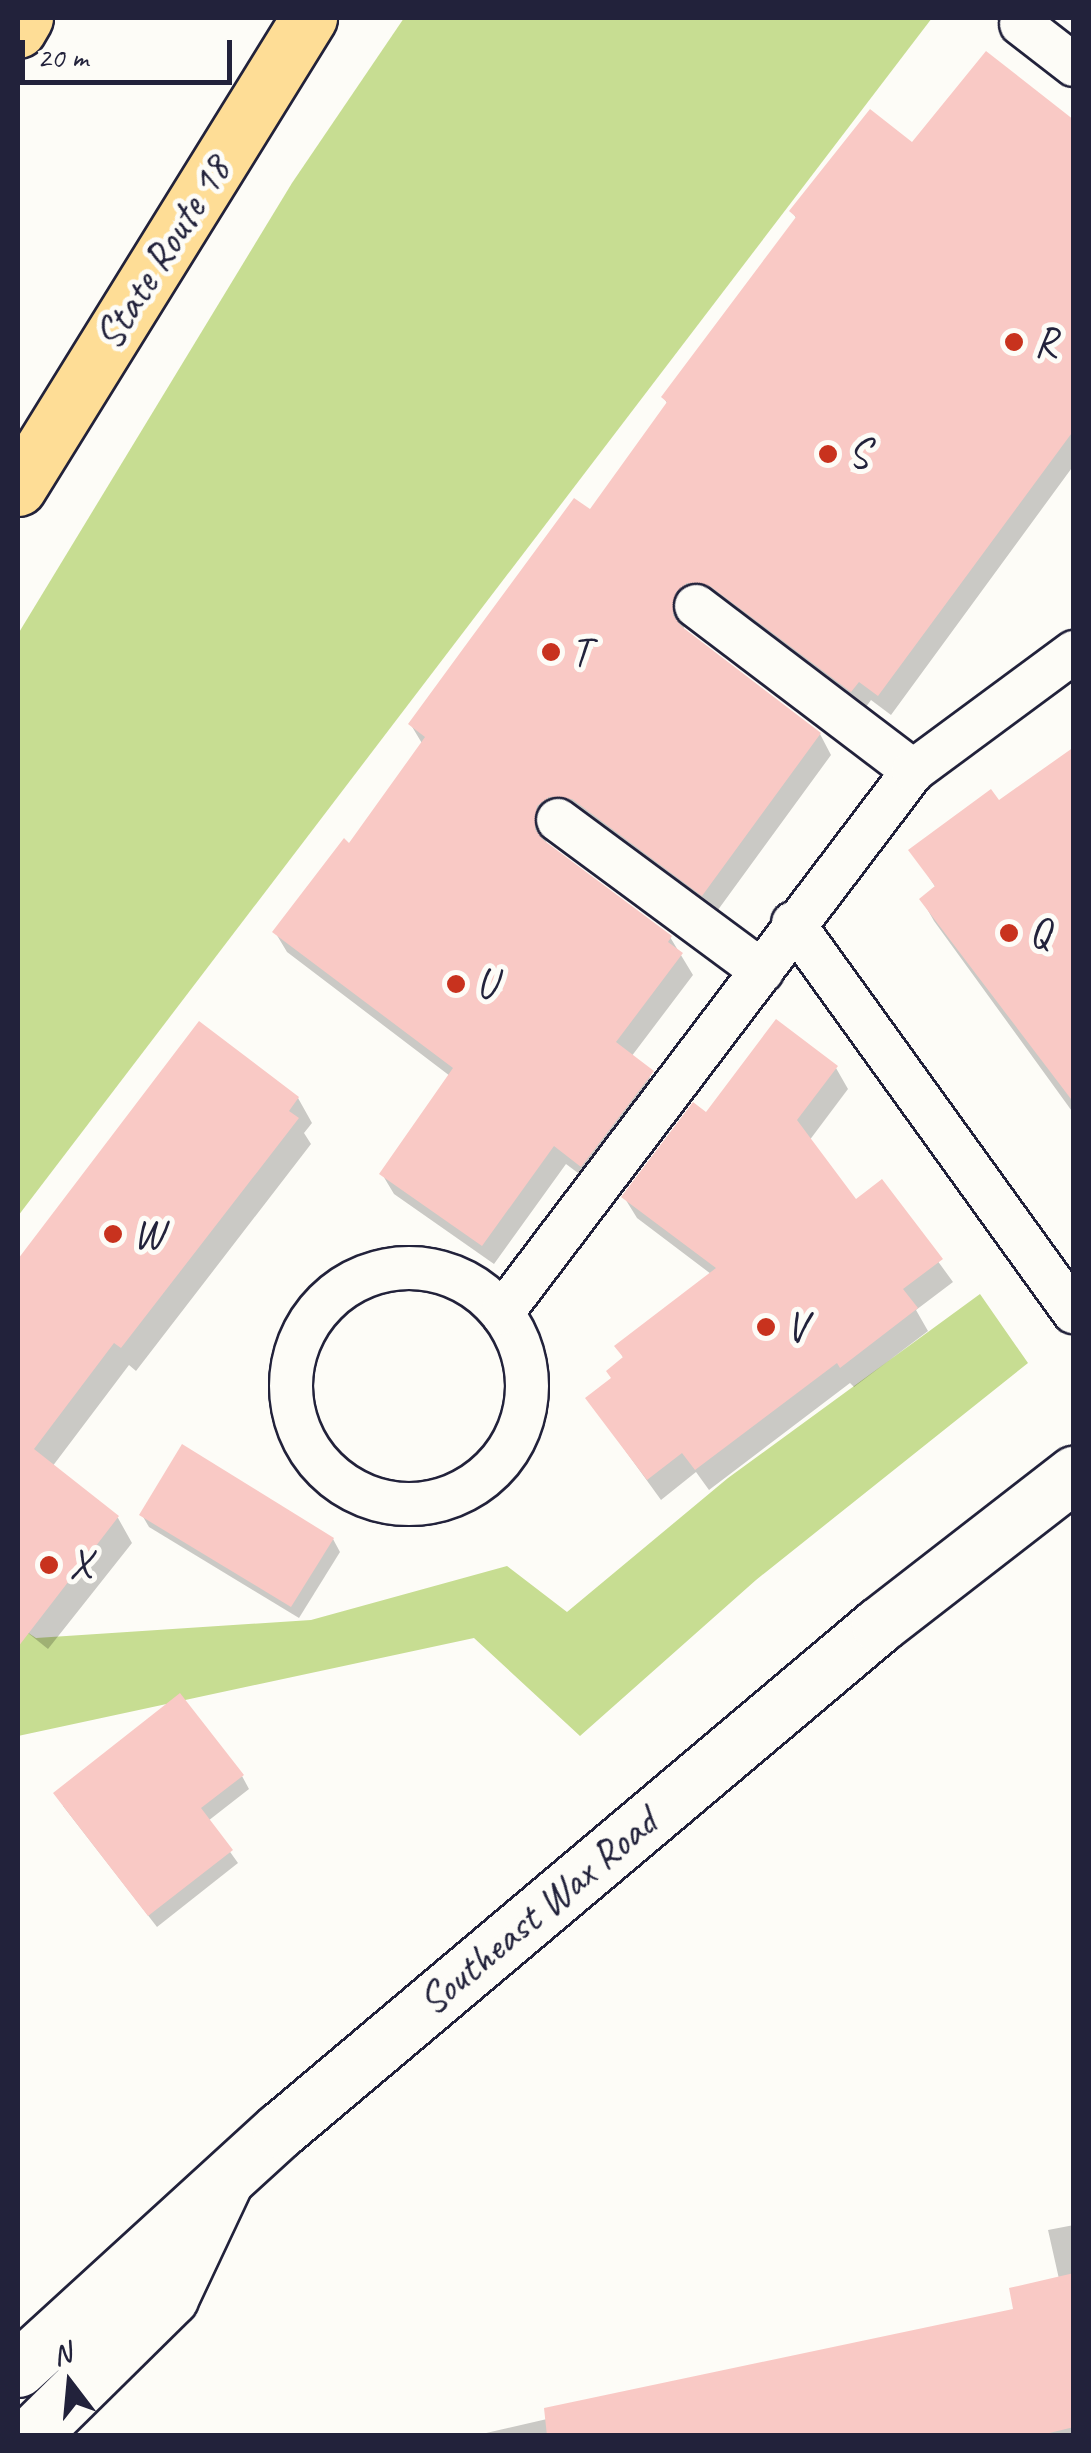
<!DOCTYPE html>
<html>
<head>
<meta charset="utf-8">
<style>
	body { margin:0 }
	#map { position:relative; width:1091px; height:2453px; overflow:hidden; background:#fdfcf7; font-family:Caveat,sans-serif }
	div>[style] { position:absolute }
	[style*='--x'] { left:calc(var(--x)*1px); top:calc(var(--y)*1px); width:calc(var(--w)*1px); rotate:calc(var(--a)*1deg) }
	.green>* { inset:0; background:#c7dd92 }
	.shadow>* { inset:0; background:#0003 }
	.building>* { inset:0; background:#f9c9c5 }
	.roads { filter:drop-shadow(2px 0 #22223b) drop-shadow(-2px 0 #22223b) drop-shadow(0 2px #22223b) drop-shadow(0 -2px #22223b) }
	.lane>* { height:42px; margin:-21px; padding:0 21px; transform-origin:21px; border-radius:21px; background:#fdfcf7 }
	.lane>.ring { margin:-21px; padding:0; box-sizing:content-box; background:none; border:42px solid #fdfcf7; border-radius:50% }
	.street>* { height:55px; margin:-27.5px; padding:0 27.5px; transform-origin:27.5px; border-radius:27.5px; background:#fdfcf7 }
	.secondary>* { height:55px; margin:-27.5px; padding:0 27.5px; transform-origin:27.5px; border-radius:27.5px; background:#fdfcf7 }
	.highway>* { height:55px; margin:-27.5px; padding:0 27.5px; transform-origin:27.5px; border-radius:27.5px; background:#fedd96 }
	.dots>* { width:28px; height:28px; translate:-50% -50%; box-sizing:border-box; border:5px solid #fdfcf7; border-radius:50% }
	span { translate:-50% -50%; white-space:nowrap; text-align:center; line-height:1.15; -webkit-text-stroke:10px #fdfcf7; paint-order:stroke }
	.street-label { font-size:42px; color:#22223b }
	.poi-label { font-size:42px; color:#22223b }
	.left { translate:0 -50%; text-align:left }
	.frame { position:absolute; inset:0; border:20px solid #22223b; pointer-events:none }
	.north { position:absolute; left:20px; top:2333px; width:100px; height:100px; -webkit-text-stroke:8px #fdfcf7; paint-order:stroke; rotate:344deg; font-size:28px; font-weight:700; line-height:40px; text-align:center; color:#22223b }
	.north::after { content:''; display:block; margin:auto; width:35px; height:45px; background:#22223b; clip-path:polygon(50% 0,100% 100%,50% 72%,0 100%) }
	.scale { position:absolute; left:20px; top:40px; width:212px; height:45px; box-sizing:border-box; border:5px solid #22223b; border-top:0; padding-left:12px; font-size:30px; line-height:35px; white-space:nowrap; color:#22223b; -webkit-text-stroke:8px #fdfcf7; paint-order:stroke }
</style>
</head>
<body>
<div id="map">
	<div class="green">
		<i style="clip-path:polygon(404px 18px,932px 18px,18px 1216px,18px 634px,292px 183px)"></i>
		<i style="clip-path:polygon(980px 1294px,1028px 1363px,756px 1580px,580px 1736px,474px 1638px,18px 1736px,18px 1626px,36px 1638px,311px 1620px,507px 1566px,567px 1612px,728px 1478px)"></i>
	</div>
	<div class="shadow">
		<i style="clip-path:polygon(1074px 123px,1074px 465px,891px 715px,871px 700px,863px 711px,688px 610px,683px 631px,820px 734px,831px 755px,715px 914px,548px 827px,546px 845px,670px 937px,693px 975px,631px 1057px,664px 1093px,594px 1185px,566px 1164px,494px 1264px,394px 1194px,382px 1174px,450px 1076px,287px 952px,275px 932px,350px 846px,423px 745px,411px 725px,591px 513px,668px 405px,664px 398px,797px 220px,792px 211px,912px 145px)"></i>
		<i style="clip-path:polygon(1074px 750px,1074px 1114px,934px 921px,922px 900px,936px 888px,912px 851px,999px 804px)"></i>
		<i style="clip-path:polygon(199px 1024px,298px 1098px,312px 1123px,304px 1133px,311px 1144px,136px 1371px,129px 1365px,52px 1467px,118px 1518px,132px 1543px,48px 1649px,18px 1625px,18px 1263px)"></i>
		<i style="clip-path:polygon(836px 1068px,848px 1089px,809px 1141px,855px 1203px,881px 1183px,953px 1282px,916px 1310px,928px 1331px,854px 1387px,850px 1383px,709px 1490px,696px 1472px,661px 1500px,588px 1399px,613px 1379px,624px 1359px,617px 1347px,711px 1274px,637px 1218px,624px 1197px,707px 1115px)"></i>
		<i style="clip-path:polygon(142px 1515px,333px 1539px,340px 1552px,299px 1618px,149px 1527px)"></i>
		<i style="clip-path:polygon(242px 1776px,249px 1789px,208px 1821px,238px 1863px,157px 1927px,63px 1806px)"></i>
		<i style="clip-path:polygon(1074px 2225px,1074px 2436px,473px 2436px,1016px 2311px,1059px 2279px,1048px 2230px)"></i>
	</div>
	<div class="building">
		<i style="clip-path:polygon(986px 51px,1074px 120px,1074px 430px,878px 696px,859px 682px,851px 692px,710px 586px,687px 583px,676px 592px,673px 615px,681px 626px,821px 733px,702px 896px,572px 799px,549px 797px,537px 806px,535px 829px,542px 839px,672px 936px,668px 942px,683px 953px,616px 1042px,654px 1071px,581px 1167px,554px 1146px,482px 1246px,379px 1174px,453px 1068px,272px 932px,344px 838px,349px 843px,425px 737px,408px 724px,468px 642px,574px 498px,590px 509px,667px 402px,661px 397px,796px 217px,789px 211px,870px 109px,912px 142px)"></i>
		<i style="clip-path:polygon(1074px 747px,1074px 1103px,919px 899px,935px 886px,908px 850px,991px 789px,999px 800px)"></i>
		<i style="clip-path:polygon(776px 1019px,838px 1066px,797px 1120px,856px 1199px,882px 1179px,943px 1259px,903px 1289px,918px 1308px,840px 1368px,837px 1363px,695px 1470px,682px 1453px,647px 1480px,585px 1398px,611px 1378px,606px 1371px,623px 1357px,614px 1346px,716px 1268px,621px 1197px,693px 1102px,706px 1112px)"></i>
		<i style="clip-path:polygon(199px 1021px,299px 1097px,289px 1111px,299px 1118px,121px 1348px,114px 1343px,34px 1449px,119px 1516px,18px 1647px,18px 1259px)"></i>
		<i style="clip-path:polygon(182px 1444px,334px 1538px,291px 1607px,139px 1515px)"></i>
		<i style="clip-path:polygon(180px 1693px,244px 1775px,201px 1808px,233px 1850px,148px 1916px,53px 1793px)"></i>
		<i style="clip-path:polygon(1074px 2273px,1074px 2427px,1037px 2436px,547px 2436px,544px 2408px,1013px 2309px,1009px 2288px)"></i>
	</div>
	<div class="roads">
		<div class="lane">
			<i style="--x:1021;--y:24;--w:67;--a:37.7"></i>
			<i style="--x:696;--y:606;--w:273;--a:37.2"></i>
			<i style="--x:558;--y:820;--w:254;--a:36.5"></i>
			<i style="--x:793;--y:923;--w:480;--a:54.2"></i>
			<i class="ring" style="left:291px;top:1268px;width:194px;height:194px"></i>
			<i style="--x:502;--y:1313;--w:680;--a:-52.83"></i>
			<i style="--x:913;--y:771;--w:200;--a:-36.5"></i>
		</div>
		<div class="street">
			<i style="--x:30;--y:2436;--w:197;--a:-44.6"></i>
			<i style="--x:170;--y:2298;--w:129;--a:-64.8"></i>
		</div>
		<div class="secondary">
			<i style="--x:18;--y:2369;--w:355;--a:-42.4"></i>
			<i style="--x:280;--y:2130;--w:783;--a:-40.13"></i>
			<i style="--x:879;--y:1625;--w:247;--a:-37.8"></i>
		</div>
		<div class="highway">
			<i style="--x:18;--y:30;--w:14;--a:-60"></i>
			<i style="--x:18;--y:488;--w:553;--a:-58.24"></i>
		</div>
	</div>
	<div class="dots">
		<i style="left:1014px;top:342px;background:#c8321e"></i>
		<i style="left:828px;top:454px;background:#c8321e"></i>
		<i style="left:551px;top:652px;background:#c8321e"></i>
		<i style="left:1009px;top:933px;background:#c8321e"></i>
		<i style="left:456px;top:984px;background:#c8321e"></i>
		<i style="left:113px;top:1234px;background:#c8321e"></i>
		<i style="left:766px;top:1327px;background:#c8321e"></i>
		<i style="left:49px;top:1565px;background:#c8321e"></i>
	</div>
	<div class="street-label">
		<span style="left:163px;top:253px;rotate:-58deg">State Route 18</span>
		<span style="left:538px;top:1912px;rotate:-40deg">Southeast Wax Road</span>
	</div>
	<div class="poi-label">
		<span class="left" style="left:1034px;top:342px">R</span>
		<span class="left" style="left:848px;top:454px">S</span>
		<span class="left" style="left:571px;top:652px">T</span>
		<span class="left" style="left:1029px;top:933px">Q</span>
		<span class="left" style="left:476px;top:984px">U</span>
		<span class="left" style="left:133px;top:1234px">W</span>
		<span class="left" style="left:786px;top:1327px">V</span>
		<span class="left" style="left:69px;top:1565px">X</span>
	</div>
	<div class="frame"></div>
	<div class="north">N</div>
	<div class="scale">20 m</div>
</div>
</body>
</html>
